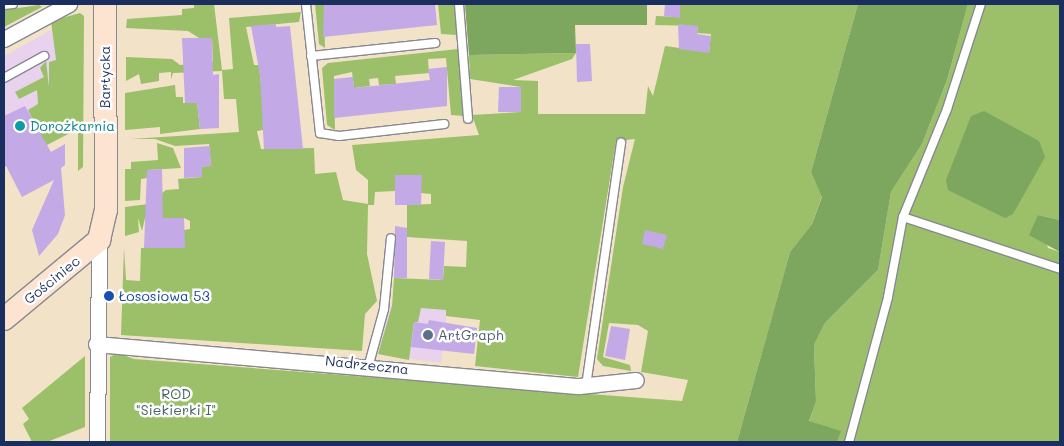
<!DOCTYPE html>
<html>
<head>
<meta charset="utf-8">
<style>
	body { margin:0 }
	#map { position:relative; width:1064px; height:446px; overflow:hidden; background:#f2e2c7; font-family:Mali,sans-serif }
	div>[style] { position:absolute }
	[style*='--x'] { left:calc(var(--x)*1px); top:calc(var(--y)*1px); width:calc(var(--w)*1px); rotate:calc(var(--a)*1deg) }
	.built>* { inset:0; background:#e9d2ee }
	.green>* { inset:0; background:#9cbf6a }
	.forest>* { inset:0; background:#7da65e }
	.building>* { inset:0; background:#c3a9e5 }
	.roads { filter:drop-shadow(1px 0 #868892) drop-shadow(-1px 0 #868892) drop-shadow(0 1px #868892) drop-shadow(0 -1px #868892) }
	.lane>* { height:8px; margin:-4px; padding:0 4px; transform-origin:4px; border-radius:4px; background:#fff }
	.street>* { height:15px; margin:-7.5px; padding:0 7.5px; transform-origin:7.5px; border-radius:7.5px; background:#fff }
	.secondary>* { height:22px; margin:-11px; padding:0 11px; transform-origin:11px; border-radius:11px; background:#fde4d1 }
	.dots>* { width:14px; height:14px; translate:-50% -50%; box-sizing:border-box; border:2px solid #fff; border-radius:50% }
	span { translate:-50% -50%; white-space:nowrap; text-align:center; line-height:1.15; -webkit-text-stroke:5px #fff; paint-order:stroke }
	.street-label { font-size:14px; color:#1b2f5e }
	.culture-label { font-size:14px; color:#0d838f }
	.left { translate:0 -50%; text-align:left }
	.transit-label { font-size:14px; color:#164399 }
	.service-label { font-size:14px; color:#4e5e75 }
	.park-label { font-size:14px; color:#486162 }
	.frame { position:absolute; inset:0; border:5px solid #1b2f5e; pointer-events:none }
</style>
</head>
<body>
<div id="map">
	<div class="built">
		<i style="clip-path:polygon(53px 29px,56px 36px,55px 141px,4px 167px,4px 56px)"></i>
		<i style="clip-path:polygon(389px 306px,447px 310px,441px 363px,378px 354px)"></i>
	</div>
	<div class="green">
		<i style="clip-path:polygon(194px 4px,214px 4px,222px 70px,233px 69px,229px 18px,301px 12px,299px 22px,246px 27px,254px 65px,259px 65px,264px 117px,263px 130px,257px 131px,261px 149px,314px 148px,315px 174px,336px 172px,343px 200px,368px 204px,368px 180px,356px 170px,352px 145px,479px 135px,472px 115px,521px 112px,521px 87px,470px 79px,469px 55px,576px 53px,572px 59px,513px 80px,538px 81px,538px 114px,645px 114px,648px 86px,653px 96px,665px 46px,709px 52px,711px 34px,697px 33px,698px 26px,655px 25px,656px 16px,679px 17px,680px 4px,858px 4px,811px 172px,822px 196px,812px 224px,790px 252px,737px 442px,110px 442px,110px 357px,118px 353px,134px 359px,682px 401px,688px 380px,641px 372px,648px 331px,638px 325px,609px 323px,603px 357px,630px 365px,631px 371px,603px 366px,597px 359px,623px 187px,635px 139px,616px 141px,578px 377px,475px 366px,480px 320px,446px 316px,446px 310px,421px 308px,418px 322px,414px 322px,409px 360px,378px 354px,392px 306px,394px 278px,443px 280px,444px 266px,466px 267px,467px 241px,407px 237px,407px 205px,431px 204px,431px 194px,421px 193px,421px 175px,395px 175px,395px 191px,375px 192px,374px 205px,368px 205px,367px 254px,377px 301px,365px 314px,362px 351px,121px 335px,124px 248px,126px 280px,140px 281px,141px 248px,184px 248px,184px 230px,190px 229px,190px 221px,184px 218px,145px 218px,142px 231px,138px 218px,139px 232px,125px 236px,125px 207px,148px 204px,166px 190px,179px 189px,178px 179px,202px 177px,202px 167px,211px 165px,209px 144px,175px 146px,155px 139px,131px 139px,239px 132px,236px 99px,224px 99px,222px 71px,173px 73px,171px 79px,171px 72px,159px 73px,159px 81px,141px 84px,139px 74px,126px 81px,126px 57px,172px 59px,180px 65px,213px 61px,212px 38px,199px 38px,188px 31px,126px 28px,127px 19px,182px 15px,182px 9px,194px 8px)"></i>
		<i style="clip-path:polygon(315px 4px,324px 4px,325px 48px,319px 44px)"></i>
		<i style="clip-path:polygon(438px 4px,454px 4px,457px 35px,441px 34px)"></i>
		<i style="clip-path:polygon(968px 4px,1060px 4px,1060px 220px,1038px 215px,1048px 248px,1060px 252px,1060px 442px,837px 442px,840px 431px,809px 422px,816px 400px,814px 345px,825px 323px,878px 270px,891px 192px,922px 144px,947px 80px)"></i>
		<i style="clip-path:polygon(39px 5px,42px 7px,4px 27px,4px 10px)"></i>
		<i style="clip-path:polygon(80px 13px,84px 16px,83px 167px,78px 171px,78px 129px,4px 167px,4px 160px,41px 136px,28px 110px,38px 104px,37px 90px,19px 99px,15px 92px,44px 77px,40px 68px,46px 61px,49px 87px,49px 62px,56px 60px,51px 21px)"></i>
		<i style="clip-path:polygon(458px 49px,464px 116px,451px 115px,446px 58px,428px 59px,429px 73px,395px 76px,396px 84px,379px 85px,378px 78px,369px 79px,370px 86px,354px 88px,352px 72px,334px 76px,335px 130px,327px 125px,322px 68px,328px 63px)"></i>
		<i style="clip-path:polygon(175px 85px,176px 97px,183px 97px,183px 103px,197px 103px,200px 129px,160px 134px,160px 127px,125px 130px,125px 93px)"></i>
		<i style="clip-path:polygon(157px 143px,173px 148px,181px 168px,147px 170px,147px 178px,141px 179px,140px 200px,125px 201px,125px 169px,131px 169px,131px 162px,158px 160px)"></i>
		<i style="clip-path:polygon(85px 356px,85px 427px,47px 442px,32px 442px,23px 424px,29px 419px,22px 408px)"></i>
	</div>
	<div class="forest">
		<i style="clip-path:polygon(465px 4px,647px 4px,647px 25px,575px 25px,576px 53px,469px 55px)"></i>
		<i style="clip-path:polygon(858px 4px,968px 4px,947px 80px,922px 144px,891px 192px,878px 270px,825px 323px,814px 345px,816px 401px,809px 421px,841px 431px,837px 442px,737px 442px,790px 252px,812px 224px,822px 197px,811px 172px)"></i>
		<i style="clip-path:polygon(984px 111px,1039px 141px,1045px 157px,1013px 214px,1005px 218px,948px 190px,946px 180px,971px 116px)"></i>
		<i style="clip-path:polygon(1038px 215px,1060px 220px,1060px 252px,1029px 235px)"></i>
	</div>
	<div class="building">
		<i style="clip-path:polygon(324px 4px,435px 4px,437px 25px,323px 37px)"></i>
		<i style="clip-path:polygon(665px 4px,680px 4px,680px 18px,664px 16px)"></i>
		<i style="clip-path:polygon(276px 24px,276px 27px,290px 26px,303px 149px,264px 149px,260px 75px,251px 26px)"></i>
		<i style="clip-path:polygon(678px 24px,698px 26px,697px 34px,711px 36px,709px 53px,679px 49px)"></i>
		<i style="clip-path:polygon(182px 38px,212px 38px,213px 75px,219px 74px,219px 128px,200px 129px,197px 103px,185px 103px)"></i>
		<i style="clip-path:polygon(576px 44px,590px 44px,592px 81px,577px 82px)"></i>
		<i style="clip-path:polygon(447px 67px,447px 106px,334px 118px,334px 79px,353px 77px,354px 88px,430px 80px,428px 69px)"></i>
		<i style="clip-path:polygon(499px 87px,521px 87px,521px 112px,498px 112px)"></i>
		<i style="clip-path:polygon(25px 106px,51px 152px,65px 144px,65px 165px,61px 168px,65px 215px,58px 234px,39px 256px,32px 230px,54px 180px,22px 197px,4px 162px,4px 116px)"></i>
		<i style="clip-path:polygon(210px 146px,211px 166px,202px 167px,202px 177px,184px 178px,184px 148px)"></i>
		<i style="clip-path:polygon(162px 169px,163px 218px,184px 218px,185px 248px,144px 248px,147px 170px)"></i>
		<i style="clip-path:polygon(395px 175px,422px 175px,421px 205px,395px 205px)"></i>
		<i style="clip-path:polygon(395px 226px,407px 228px,407px 278px,394px 278px)"></i>
		<i style="clip-path:polygon(645px 230px,667px 235px,663px 249px,642px 244px)"></i>
		<i style="clip-path:polygon(431px 241px,445px 242px,443px 280px,429px 279px)"></i>
		<i style="clip-path:polygon(429px 320px,477px 328px,474px 354px,411px 347px,414px 322px,428px 324px)"></i>
		<i style="clip-path:polygon(611px 326px,630px 329px,625px 360px,605px 356px)"></i>
	</div>
	<div class="roads">
		<div class="lane">
			<i style="--x:306;--y:4;--w:130;--a:83.8"></i>
			<i style="--x:320;--y:133;--w:19;--a:9"></i>
			<i style="--x:339;--y:136;--w:106;--a:-6.5"></i>
			<i style="--x:459;--y:4;--w:115;--a:85.5"></i>
			<i style="--x:4;--y:5;--w:9;--a:-6"></i>
			<i style="--x:311;--y:56;--w:125;--a:-6"></i>
			<i style="--x:4;--y:78;--w:46;--a:-28.8"></i>
			<i style="--x:903;--y:217;--w:165;--a:18.3"></i>
			<i style="--x:369;--y:364;--w:57;--a:-74.7"></i>
			<i style="--x:384;--y:309;--w:71;--a:-84.4"></i>
			<i style="--x:586;--y:386;--w:246;--a:-81.8"></i>
			<i style="--x:849;--y:442;--w:150;--a:-74.9"></i>
			<i style="--x:888;--y:297;--w:81;--a:-79.4"></i>
			<i style="--x:903;--y:217;--w:117;--a:-67.8"></i>
			<i style="--x:947;--y:109;--w:110;--a:-72.1"></i>
		</div>
		<div class="street">
			<i style="--x:4;--y:39;--w:74;--a:-28.3"></i>
			<i style="--x:96;--y:344;--w:485;--a:5"></i>
			<i style="--x:579;--y:386;--w:57;--a:-6"></i>
			<i style="--x:97;--y:442;--w:202;--a:-89.4"></i>
		</div>
		<div class="secondary">
			<i style="--x:4;--y:319;--w:124;--a:-39.7"></i>
			<i style="--x:99;--y:240;--w:31;--a:-77"></i>
			<i style="--x:106;--y:210;--w:206;--a:-90.3"></i>
		</div>
	</div>
	<div class="dots">
		<i style="left:20px;top:126px;background:#0f9aa8"></i>
		<i style="left:109px;top:296px;background:#1a4fb4"></i>
		<i style="left:428px;top:335px;background:#5c6f8a"></i>
	</div>
	<div class="street-label">
		<span style="left:105px;top:77px;rotate:-90deg">Bartycka</span>
		<span style="left:52px;top:280px;rotate:-39deg">Gościniec</span>
		<span style="left:367px;top:365px;rotate:6deg">Nadrzeczna</span>
	</div>
	<div class="culture-label">
		<span class="left" style="left:30px;top:126px">Dorożkarnia</span>
	</div>
	<div class="transit-label">
		<span class="left" style="left:119px;top:296px">Łososiowa 53</span>
	</div>
	<div class="service-label">
		<span class="left" style="left:438px;top:335px">ArtGraph</span>
	</div>
	<div class="park-label">
		<span style="left:176px;top:402px">ROD<br>"Siekierki I"</span>
	</div>
	<div class="frame"></div>
</div>
</body>
</html>
